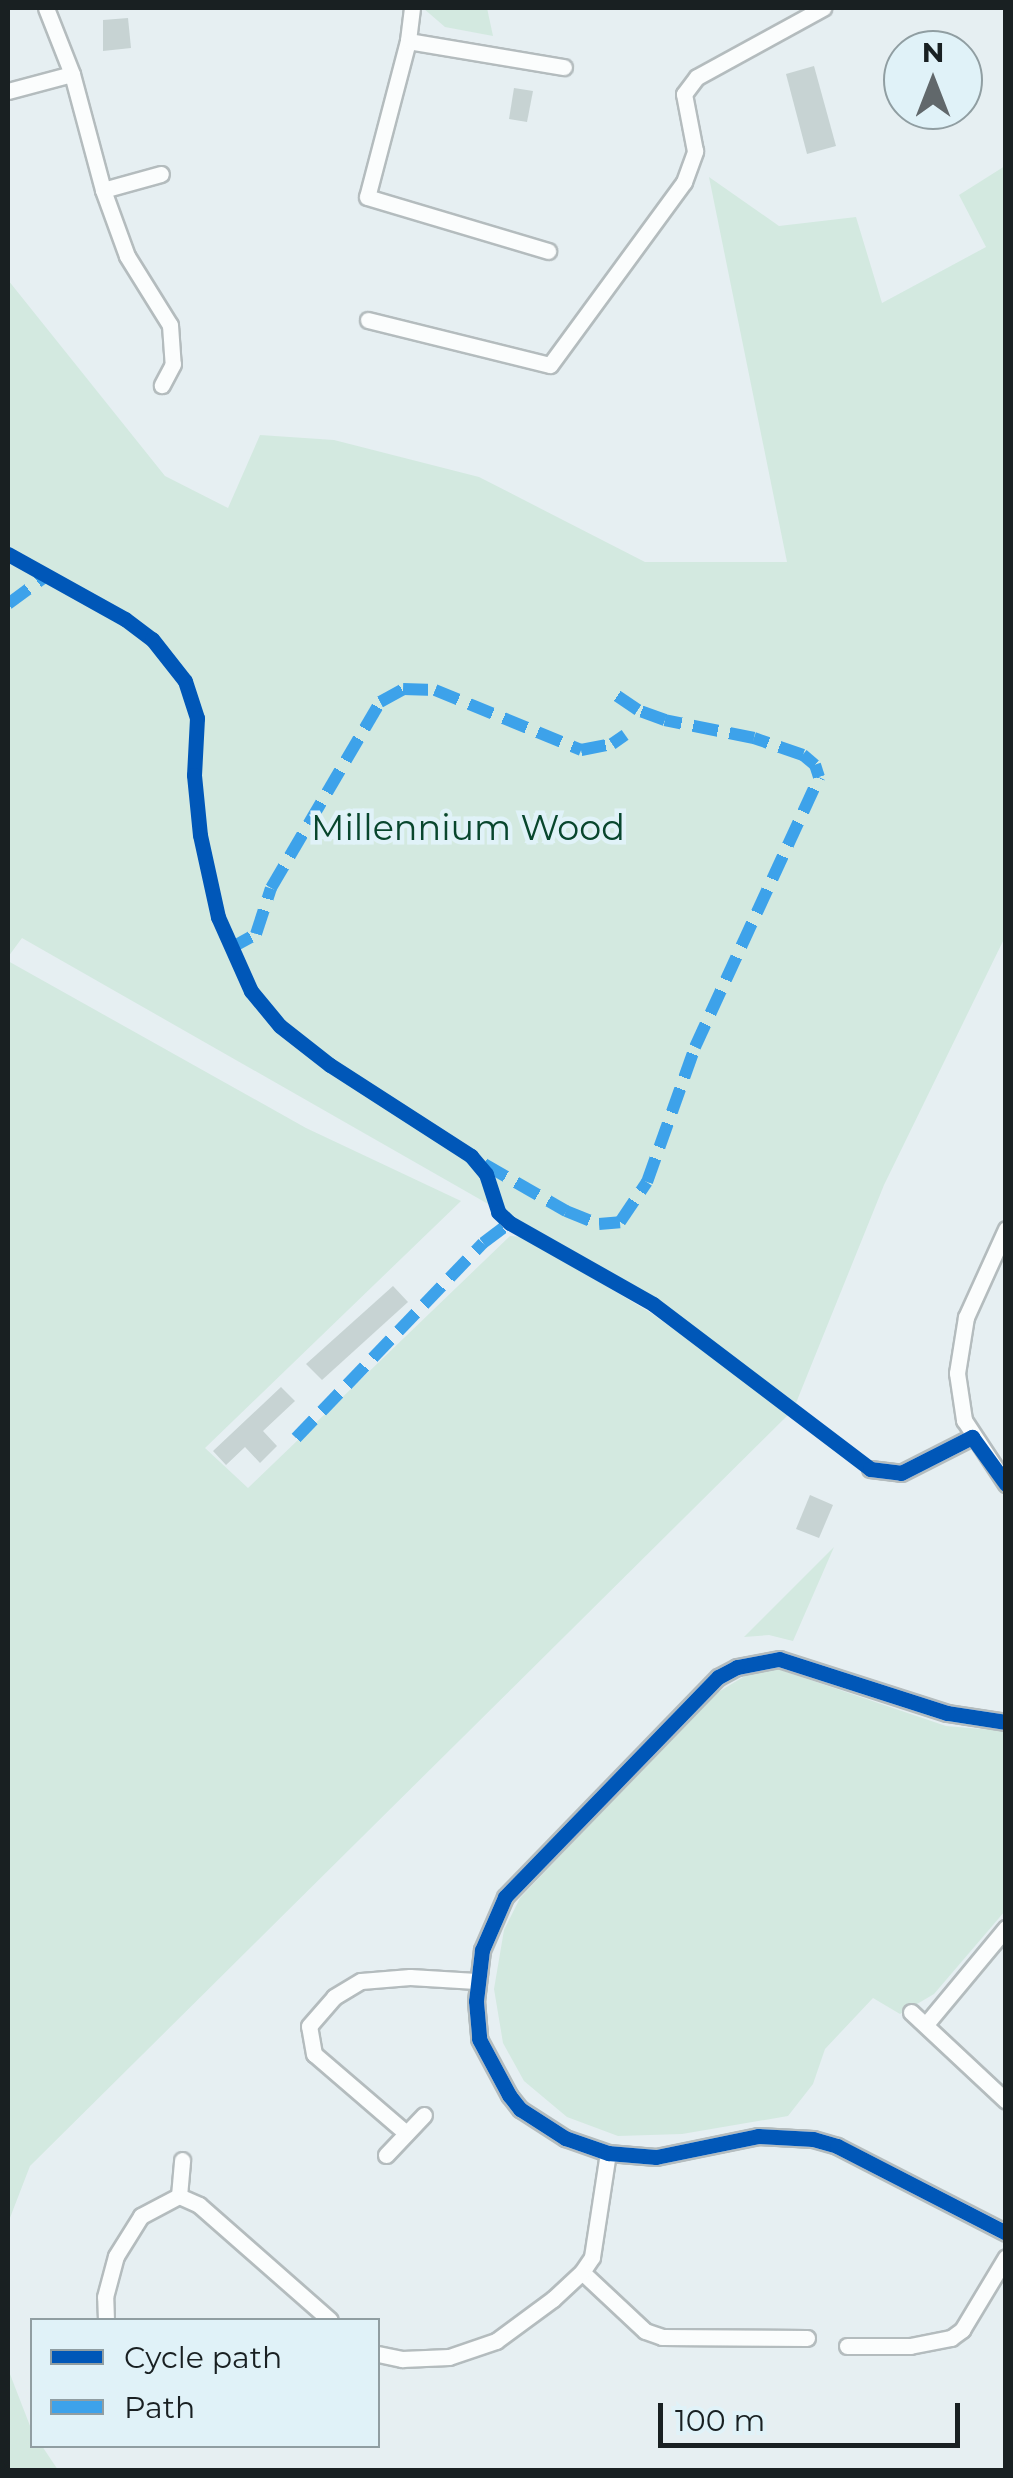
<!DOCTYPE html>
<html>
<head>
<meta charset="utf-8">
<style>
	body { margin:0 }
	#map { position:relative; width:1013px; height:2478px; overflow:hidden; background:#e6eff2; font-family:Montserrat,sans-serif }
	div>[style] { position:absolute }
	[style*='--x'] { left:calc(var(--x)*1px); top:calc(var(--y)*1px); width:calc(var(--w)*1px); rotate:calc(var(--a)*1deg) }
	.green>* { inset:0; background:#d3e9e0 }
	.building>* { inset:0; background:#c7d3d3 }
	.roads { filter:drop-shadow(2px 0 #b4bcbe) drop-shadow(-2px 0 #b4bcbe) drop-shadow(0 2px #b4bcbe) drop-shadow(0 -2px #b4bcbe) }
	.minor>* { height:15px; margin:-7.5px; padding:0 7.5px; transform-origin:7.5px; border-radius:7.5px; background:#fbfdfd }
	.quiet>* { height:12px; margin-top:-6px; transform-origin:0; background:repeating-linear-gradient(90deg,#3da2ea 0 25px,transparent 0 37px) }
	.cycleway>* { height:15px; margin:-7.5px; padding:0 7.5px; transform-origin:7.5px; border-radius:7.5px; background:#0057b8 }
	span { translate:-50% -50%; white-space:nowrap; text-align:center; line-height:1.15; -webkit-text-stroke:9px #e0f2f8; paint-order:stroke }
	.park-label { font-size:35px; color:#08462d }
	.frame { position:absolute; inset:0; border:10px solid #192022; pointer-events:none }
	.legend { position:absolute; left:30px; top:2318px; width:350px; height:130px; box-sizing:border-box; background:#e0f2f8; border:2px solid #909ea2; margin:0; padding:12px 18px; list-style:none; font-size:30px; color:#192022 }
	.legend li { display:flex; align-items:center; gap:20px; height:50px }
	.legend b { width:50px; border:2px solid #909ea2 }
	.north { position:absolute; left:883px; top:30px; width:100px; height:100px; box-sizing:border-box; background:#e0f2f8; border:2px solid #909ea2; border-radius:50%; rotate:0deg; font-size:28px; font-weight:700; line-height:40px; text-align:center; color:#192022 }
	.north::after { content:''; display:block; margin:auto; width:35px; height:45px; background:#61686b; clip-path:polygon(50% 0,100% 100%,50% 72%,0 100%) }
	.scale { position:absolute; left:658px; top:2403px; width:302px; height:45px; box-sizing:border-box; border:5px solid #192022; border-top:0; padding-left:12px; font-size:30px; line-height:35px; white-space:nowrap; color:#192022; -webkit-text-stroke:8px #e0f2f8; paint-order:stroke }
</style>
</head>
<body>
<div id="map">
	<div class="green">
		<i style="clip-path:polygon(423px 8px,487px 8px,493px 36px,445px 27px)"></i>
		<i style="clip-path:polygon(1005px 166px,1005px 937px,884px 1185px,796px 1403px,660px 1302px,22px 938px,8px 957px,8px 280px,165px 476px,228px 508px,260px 435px,334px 440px,479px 477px,645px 562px,787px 562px,709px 177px,779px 226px,856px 217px,882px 303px,986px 247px,959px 195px)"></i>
		<i style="clip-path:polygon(8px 961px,306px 1128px,461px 1201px,205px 1448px,248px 1488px,510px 1236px,524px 1237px,651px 1313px,790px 1413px,30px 2166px,8px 2223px)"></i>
		<i style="clip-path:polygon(834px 1547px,793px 1641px,769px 1635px,744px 1637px)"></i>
		<i style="clip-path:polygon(778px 1669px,946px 1726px,1005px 1731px,1005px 1911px,934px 1994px,900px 2014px,873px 1998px,825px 2049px,813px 2084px,788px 2116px,682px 2134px,618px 2136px,567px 2117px,524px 2081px,503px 2043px,494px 1989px,504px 1930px,520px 1898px,712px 1696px,748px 1674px)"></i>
		<i style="clip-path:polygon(8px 2369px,32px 2431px,32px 2446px,42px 2446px,58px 2470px,8px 2470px)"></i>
	</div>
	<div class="building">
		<i style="clip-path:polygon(128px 18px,131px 48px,103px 51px,103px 20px)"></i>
		<i style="clip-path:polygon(814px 66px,836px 146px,807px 154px,786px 74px)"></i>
		<i style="clip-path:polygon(514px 88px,533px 91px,527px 122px,509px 119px)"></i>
		<i style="clip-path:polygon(393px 1286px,408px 1302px,322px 1380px,306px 1364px)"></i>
		<i style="clip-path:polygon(281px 1387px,295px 1401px,263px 1431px,277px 1446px,260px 1463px,245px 1447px,226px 1465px,213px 1451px)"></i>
		<i style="clip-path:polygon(810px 1495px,833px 1505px,819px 1538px,796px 1529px)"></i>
	</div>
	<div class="roads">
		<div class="minor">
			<i style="--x:46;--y:8;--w:71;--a:68.5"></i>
			<i style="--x:72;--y:74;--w:120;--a:75"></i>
			<i style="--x:103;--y:190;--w:70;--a:70"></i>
			<i style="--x:127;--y:256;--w:81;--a:58.1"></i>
			<i style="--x:170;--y:325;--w:39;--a:86"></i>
			<i style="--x:173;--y:364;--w:24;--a:118"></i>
			<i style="--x:412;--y:8;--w:33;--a:97"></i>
			<i style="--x:408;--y:41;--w:161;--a:104.7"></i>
			<i style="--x:367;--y:197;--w:189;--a:16.6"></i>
			<i style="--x:408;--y:41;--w:158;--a:9.5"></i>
			<i style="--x:8;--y:91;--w:66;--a:-14.9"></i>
			<i style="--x:103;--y:190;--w:60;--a:-15.4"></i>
			<i style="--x:368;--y:320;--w:187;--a:13.9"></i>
			<i style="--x:550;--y:365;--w:227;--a:-53.8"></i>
			<i style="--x:684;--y:182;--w:33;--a:-70"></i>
			<i style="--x:695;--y:151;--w:58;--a:-100.9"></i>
			<i style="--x:684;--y:94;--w:21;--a:-53"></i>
			<i style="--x:697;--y:77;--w:144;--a:-28.7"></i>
			<i style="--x:1006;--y:1229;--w:97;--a:114.4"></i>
			<i style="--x:966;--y:1317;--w:57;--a:99.1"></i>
			<i style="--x:957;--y:1373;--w:48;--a:81.5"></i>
			<i style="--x:964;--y:1420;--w:77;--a:56.7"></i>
			<i style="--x:870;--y:1469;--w:31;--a:7"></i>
			<i style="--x:901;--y:1473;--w:80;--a:-26.9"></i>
			<i style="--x:1006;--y:1722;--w:60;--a:-171.3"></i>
			<i style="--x:947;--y:1713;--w:176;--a:-162.2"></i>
			<i style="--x:779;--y:1659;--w:43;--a:169.2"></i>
			<i style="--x:737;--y:1667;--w:21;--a:152"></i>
			<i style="--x:718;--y:1677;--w:306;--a:134.1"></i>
			<i style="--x:505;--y:1897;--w:58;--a:113.5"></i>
			<i style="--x:482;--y:1950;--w:51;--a:96.7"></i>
			<i style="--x:476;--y:2001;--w:38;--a:85"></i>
			<i style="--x:479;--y:2039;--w:64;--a:61.8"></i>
			<i style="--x:509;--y:2095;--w:18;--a:52"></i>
			<i style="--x:520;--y:2109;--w:54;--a:32.8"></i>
			<i style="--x:565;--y:2138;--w:46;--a:19.2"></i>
			<i style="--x:608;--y:2153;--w:48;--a:4.8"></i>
			<i style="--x:656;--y:2157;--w:104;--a:-11.6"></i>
			<i style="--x:758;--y:2136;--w:55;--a:3.1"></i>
			<i style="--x:813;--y:2139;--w:25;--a:16"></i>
			<i style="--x:837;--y:2146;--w:190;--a:27.2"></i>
			<i style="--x:911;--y:2012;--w:130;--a:43.1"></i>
			<i style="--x:927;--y:2023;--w:124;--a:-50.3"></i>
			<i style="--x:406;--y:2133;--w:121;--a:-139.3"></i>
			<i style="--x:314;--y:2054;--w:28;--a:-100"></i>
			<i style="--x:309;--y:2026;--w:38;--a:-49"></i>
			<i style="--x:334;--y:1997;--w:31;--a:-31"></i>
			<i style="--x:361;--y:1981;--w:49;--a:-4.7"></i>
			<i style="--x:410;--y:1977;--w:66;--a:3.5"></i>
			<i style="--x:386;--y:2155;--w:55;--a:-46.5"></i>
			<i style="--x:179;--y:2196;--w:36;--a:-85"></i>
			<i style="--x:582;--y:2272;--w:86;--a:43.1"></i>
			<i style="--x:645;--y:2331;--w:18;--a:19"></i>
			<i style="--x:662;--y:2337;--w:145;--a:0.4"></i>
			<i style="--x:106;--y:2320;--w:23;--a:-92"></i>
			<i style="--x:105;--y:2297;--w:42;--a:-75"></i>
			<i style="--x:116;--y:2256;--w:47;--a:-58"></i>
			<i style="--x:141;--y:2216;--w:43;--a:-27.8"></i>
			<i style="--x:179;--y:2196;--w:22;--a:24"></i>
			<i style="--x:199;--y:2205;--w:174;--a:41.3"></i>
			<i style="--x:847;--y:2346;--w:63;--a:0"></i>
			<i style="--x:910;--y:2346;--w:42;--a:-11"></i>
			<i style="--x:951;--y:2338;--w:14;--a:-36"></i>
			<i style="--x:962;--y:2330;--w:85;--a:-58.9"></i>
			<i style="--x:378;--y:2354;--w:25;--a:12"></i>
			<i style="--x:402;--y:2359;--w:47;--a:-2.4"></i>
			<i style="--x:449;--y:2357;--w:50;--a:-18.8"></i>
			<i style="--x:496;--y:2341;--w:71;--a:-36.4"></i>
			<i style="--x:553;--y:2299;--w:40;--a:-43"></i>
			<i style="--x:582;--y:2272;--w:18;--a:-56"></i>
			<i style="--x:592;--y:2257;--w:105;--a:-81.3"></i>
		</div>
	</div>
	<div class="quiet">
		<i style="--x:8;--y:604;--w:47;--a:-36.4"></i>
		<i style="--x:229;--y:949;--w:31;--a:-29"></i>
		<i style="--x:256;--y:934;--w:48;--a:-71.9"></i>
		<i style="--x:271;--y:888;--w:216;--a:-59.6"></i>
		<i style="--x:380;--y:702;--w:26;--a:-29"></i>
		<i style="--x:403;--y:689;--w:32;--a:2"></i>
		<i style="--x:435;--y:690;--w:158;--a:22.3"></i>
		<i style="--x:581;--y:750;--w:32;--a:-11"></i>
		<i style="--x:612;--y:744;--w:16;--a:-35"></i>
		<i style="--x:484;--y:1164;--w:95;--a:29.8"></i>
		<i style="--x:566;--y:1211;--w:35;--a:22"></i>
		<i style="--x:599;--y:1224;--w:21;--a:-5"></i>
		<i style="--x:620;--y:1222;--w:48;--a:-56"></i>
		<i style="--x:647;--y:1182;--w:143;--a:-70.4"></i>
		<i style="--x:695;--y:1047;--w:297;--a:-65.3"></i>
		<i style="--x:819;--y:777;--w:13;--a:-108"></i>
		<i style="--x:815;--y:765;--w:16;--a:-140"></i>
		<i style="--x:803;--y:755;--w:52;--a:-160.9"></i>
		<i style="--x:754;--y:738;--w:91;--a:-168.6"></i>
		<i style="--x:665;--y:720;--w:29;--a:-160"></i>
		<i style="--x:638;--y:710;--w:29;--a:-146"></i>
		<i style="--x:296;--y:1438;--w:270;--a:-46.2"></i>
		<i style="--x:483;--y:1243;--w:34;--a:-37"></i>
		<i style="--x:510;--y:1223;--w:6;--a:31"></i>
	</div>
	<div class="cycleway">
		<i style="--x:8;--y:554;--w:134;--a:29.1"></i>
		<i style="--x:125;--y:619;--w:34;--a:37"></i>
		<i style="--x:152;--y:639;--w:53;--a:51.8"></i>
		<i style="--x:185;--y:681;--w:39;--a:72"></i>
		<i style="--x:197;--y:718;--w:57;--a:93"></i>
		<i style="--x:194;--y:775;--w:60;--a:84.3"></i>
		<i style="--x:200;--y:835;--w:84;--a:77.6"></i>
		<i style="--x:218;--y:917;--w:81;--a:66"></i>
		<i style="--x:251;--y:991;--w:45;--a:50.4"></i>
		<i style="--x:280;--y:1026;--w:63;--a:38"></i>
		<i style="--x:330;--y:1065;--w:168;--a:32.8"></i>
		<i style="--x:471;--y:1156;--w:23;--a:50"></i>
		<i style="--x:486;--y:1174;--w:40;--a:72"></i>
		<i style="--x:498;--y:1212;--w:16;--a:43"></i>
		<i style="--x:510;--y:1223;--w:164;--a:29.5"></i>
		<i style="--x:653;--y:1304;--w:273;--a:37.2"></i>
		<i style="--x:870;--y:1469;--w:31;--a:7"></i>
		<i style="--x:901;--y:1473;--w:80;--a:-26.9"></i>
		<i style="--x:972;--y:1437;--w:58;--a:54.1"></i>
		<i style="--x:1006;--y:1722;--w:60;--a:-171.3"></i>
		<i style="--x:947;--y:1713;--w:176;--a:-162.2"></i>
		<i style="--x:779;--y:1659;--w:43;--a:169.2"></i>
		<i style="--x:737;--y:1667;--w:21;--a:152"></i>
		<i style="--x:718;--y:1677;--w:306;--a:134.1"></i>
		<i style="--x:505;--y:1897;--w:58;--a:113.5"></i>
		<i style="--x:482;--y:1950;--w:51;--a:96.7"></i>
		<i style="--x:476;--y:2001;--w:38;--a:85"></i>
		<i style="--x:479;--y:2039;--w:64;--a:61.8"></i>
		<i style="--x:509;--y:2095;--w:18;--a:52"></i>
		<i style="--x:520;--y:2109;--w:54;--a:32.8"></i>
		<i style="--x:565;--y:2138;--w:46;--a:19.2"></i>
		<i style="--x:608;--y:2153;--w:48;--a:4.8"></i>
		<i style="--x:656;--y:2157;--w:104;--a:-11.6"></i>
		<i style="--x:758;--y:2136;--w:55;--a:3.1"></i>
		<i style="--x:813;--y:2139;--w:25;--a:16"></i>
		<i style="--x:837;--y:2146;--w:190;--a:27.2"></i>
	</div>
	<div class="park-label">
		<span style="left:468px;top:828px">Millennium Wood</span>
	</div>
	<div class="frame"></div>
	<ul class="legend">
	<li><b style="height:12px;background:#0057b8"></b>Cycle path</li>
	<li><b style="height:12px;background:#3da2ea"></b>Path</li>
	</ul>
	<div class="north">N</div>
	<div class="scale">100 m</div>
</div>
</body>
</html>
